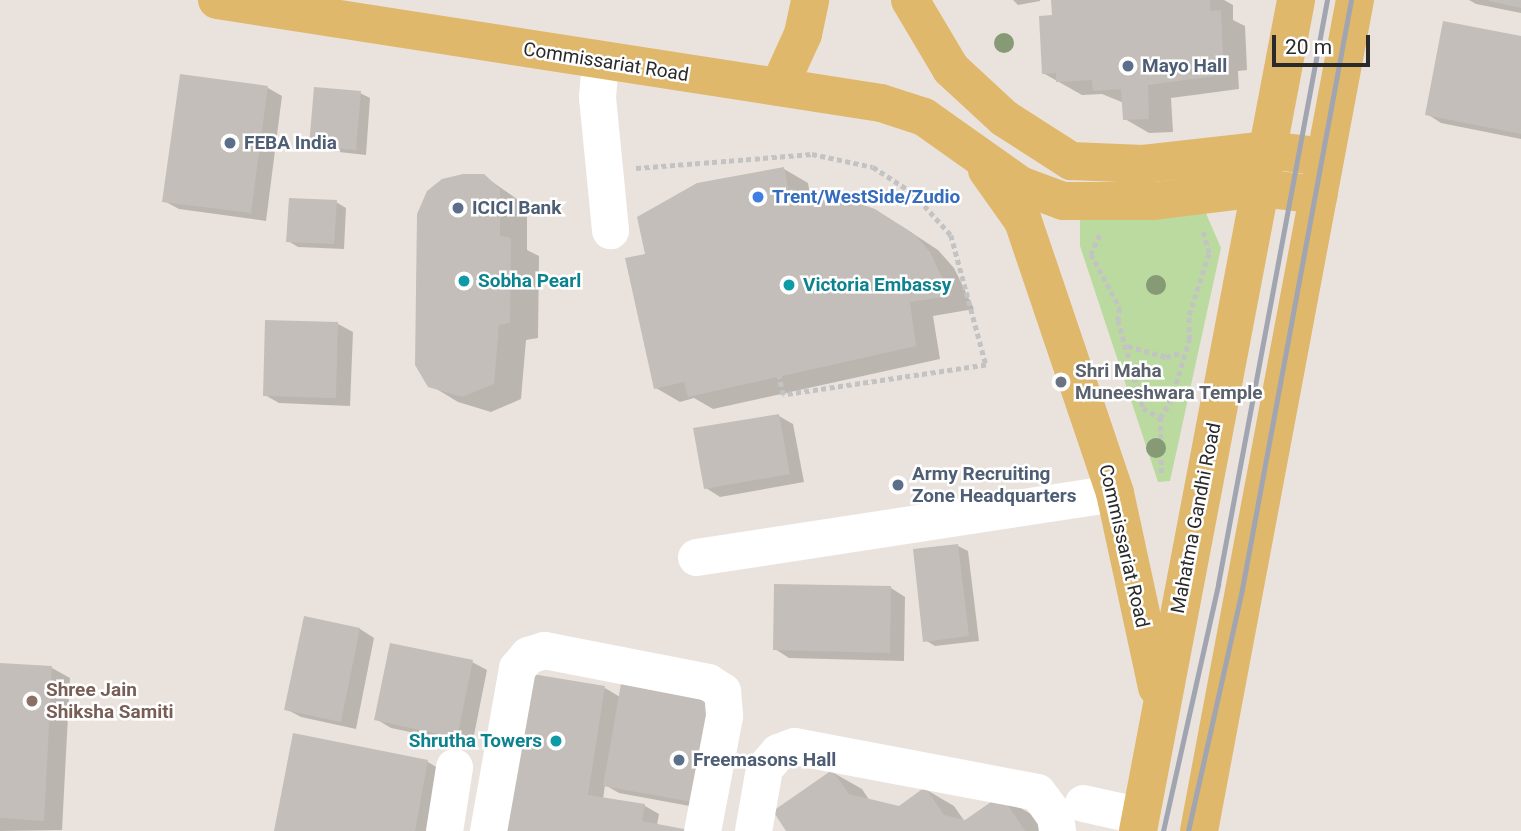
<!DOCTYPE html>
<html>
<head>
<meta charset="utf-8">
<style>
	body { margin:0 }
	#map { position:relative; width:1521px; height:831px; overflow:hidden; background:#eae3dd; font-family:Roboto,sans-serif }
	div>[style] { position:absolute }
	[style*='--x'] { left:calc(var(--x)*1px); top:calc(var(--y)*1px); width:calc(var(--w)*1px); rotate:calc(var(--a)*1deg) }
	.green>* { inset:0; background:#badaa0 }
	.shadow>* { inset:0; background:#0003 }
	.building>* { inset:0; background:#c3beb9 }
	.path>* { height:4.5px; margin-top:-2.25px; transform-origin:0; background:repeating-linear-gradient(90deg,#c3c3c3 0 5px,transparent 0 8.5px) }
	.minor>* { height:37px; margin:-18.5px; padding:0 18.5px; transform-origin:18.5px; border-radius:18.5px; background:#fff }
	.major>* { height:38px; margin:-19px; padding:0 19px; transform-origin:19px; border-radius:19px; background:#e0b86c }
	.rail>* { height:5px; margin:-2.5px; padding:0 2.5px; transform-origin:2.5px; border-radius:2.5px; background:#a1a5b2 }
	.trees>* { width:20px; height:20px; margin:-10px; border-radius:50%; background:#869a76 }
	.dots>* { width:19px; height:19px; translate:-50% -50%; box-sizing:border-box; border:4px solid #fff; border-radius:50% }
	span { translate:-50% -50%; white-space:nowrap; text-align:center; line-height:1.15; -webkit-text-stroke:5px #fff; paint-order:stroke }
	.street-label { font-size:19px; color:#2a2a2a }
	.service-label { font-size:19px; color:#4e5e75; font-weight:700 }
	.left { translate:0 -50%; text-align:left }
	.shop-label { font-size:19px; color:#366cbe; font-weight:700 }
	.culture-label { font-size:19px; color:#0d838f; font-weight:700 }
	.right { translate:-100% -50%; text-align:right }
	.worship-label { font-size:19px; color:#5b616d; font-weight:700 }
	.education-label { font-size:19px; color:#785e54; font-weight:700 }
	.scale { position:absolute; left:1272px; top:35px; width:98px; height:32px; box-sizing:border-box; border:4px solid #2a2a2a; border-top:0; padding-left:9px; font-size:21px; line-height:24px; white-space:nowrap; color:#2a2a2a; -webkit-text-stroke:5px #fff; paint-order:stroke }
</style>
</head>
<body>
<div id="map">
	<div class="green">
		<i style="clip-path:polygon(1205px 211px,1221px 248px,1170px 481px,1158px 482px,1080px 246px,1080px 216px)"></i>
	</div>
	<div class="shadow">
		<i style="clip-path:polygon(1013px 0,1040px 0,1040px 1px,1018px 5px)"></i>
		<i style="clip-path:polygon(1070px 0,1224px 0,1233px 5px,1233px 20px,1245px 26px,1247px 70px,1238px 71px,1239px 89px,1171px 98px,1173px 132px,1149px 133px,1125px 119px,1124px 103px,1102px 94px,1082px 95px,1043px 73px,1053px 17px)"></i>
		<i style="clip-path:polygon(1469px 0,1521px 0,1521px 13px,1476px 4px)"></i>
		<i style="clip-path:polygon(1521px 38px,1521px 139px,1441px 123px,1427px 114px)"></i>
		<i style="clip-path:polygon(268px 88px,282px 96px,266px 221px,179px 209px,164px 201px)"></i>
		<i style="clip-path:polygon(360px 93px,370px 98px,366px 155px,321px 150px,311px 145px)"></i>
		<i style="clip-path:polygon(784px 169px,808px 183px,811px 201px,900px 225px,938px 250px,954px 268px,974px 309px,933px 316px,940px 359px,713px 409px,694px 398px,680px 402px,656px 388px,647px 256px)"></i>
		<i style="clip-path:polygon(484px 176px,527px 206px,527px 250px,539px 256px,538px 338px,526px 340px,521px 399px,491px 412px,458px 402px,430px 385px)"></i>
		<i style="clip-path:polygon(336px 202px,346px 208px,344px 249px,298px 247px,288px 241px)"></i>
		<i style="clip-path:polygon(267px 322px,338px 324px,353px 332px,350px 406px,279px 403px,265px 395px)"></i>
		<i style="clip-path:polygon(779px 416px,793px 424px,804px 482px,720px 497px,706px 488px)"></i>
		<i style="clip-path:polygon(958px 546px,968px 551px,979px 641px,935px 646px,925px 640px)"></i>
		<i style="clip-path:polygon(891px 588px,905px 597px,904px 661px,789px 658px,775px 649px)"></i>
		<i style="clip-path:polygon(305px 618px,360px 629px,374px 638px,356px 729px,301px 717px,286px 709px)"></i>
		<i style="clip-path:polygon(472px 662px,487px 670px,472px 745px,391px 728px,376px 719px)"></i>
		<i style="clip-path:polygon(0 665px,52px 668px,70px 678px,62px 830px,0 831px)"></i>
		<i style="clip-path:polygon(605px 688px,620px 697px,717px 811px,619px 793px,605px 785px,603px 799px,645px 806px,659px 814px,657px 825px,502px 831px)"></i>
		<i style="clip-path:polygon(294px 735px,428px 762px,446px 773px,435px 831px,276px 831px)"></i>
		<i style="clip-path:polygon(832px 772px,862px 789px,870px 801px,899px 807px,925px 789px,954px 806px,965px 822px,1001px 797px,1031px 814px,1042px 831px,788px 831px)"></i>
	</div>
	<div class="building">
		<i style="clip-path:polygon(1051px 0,1210px 0,1210px 11px,1221px 10px,1223px 58px,1214px 58px,1215px 76px,1148px 85px,1149px 119px,1123px 120px,1121px 89px,1093px 91px,1092px 80px,1056px 82px,1056px 73px,1042px 74px,1039px 16px,1052px 15px)"></i>
		<i style="clip-path:polygon(1521px 0,1521px 8px,1489px 1px,1489px 0)"></i>
		<i style="clip-path:polygon(1443px 21px,1521px 36px,1521px 134px,1425px 115px)"></i>
		<i style="clip-path:polygon(180px 74px,268px 86px,251px 213px,162px 202px)"></i>
		<i style="clip-path:polygon(314px 87px,361px 91px,356px 150px,309px 146px)"></i>
		<i style="clip-path:polygon(784px 167px,791px 204px,812px 199px,855px 202px,875px 209px,914px 234px,930px 252px,951px 296px,910px 302px,916px 346px,688px 397px,684px 382px,654px 389px,625px 258px,645px 254px,637px 217px,697px 183px)"></i>
		<i style="clip-path:polygon(463px 174px,484px 174px,500px 189px,500px 236px,511px 238px,510px 323px,499px 325px,494px 384px,462px 397px,428px 387px,415px 365px,417px 214px,427px 191px,442px 179px)"></i>
		<i style="clip-path:polygon(289px 198px,337px 200px,334px 244px,286px 242px)"></i>
		<i style="clip-path:polygon(265px 320px,338px 322px,336px 398px,263px 396px)"></i>
		<i style="clip-path:polygon(779px 414px,790px 474px,704px 489px,693px 428px)"></i>
		<i style="clip-path:polygon(958px 544px,969px 636px,923px 642px,913px 549px)"></i>
		<i style="clip-path:polygon(774px 584px,891px 586px,890px 653px,773px 650px)"></i>
		<i style="clip-path:polygon(304px 616px,360px 628px,341px 722px,284px 710px)"></i>
		<i style="clip-path:polygon(390px 643px,473px 660px,457px 738px,374px 720px)"></i>
		<i style="clip-path:polygon(0 663px,52px 666px,44px 821px,0 818px)"></i>
		<i style="clip-path:polygon(526px 673px,605px 686px,588px 795px,645px 804px,642px 821px,694px 831px,500px 831px)"></i>
		<i style="clip-path:polygon(622px 678px,722px 696px,703px 804px,603px 786px)"></i>
		<i style="clip-path:polygon(293px 733px,428px 760px,415px 831px,274px 831px)"></i>
		<i style="clip-path:polygon(832px 770px,849px 794px,899px 806px,925px 787px,944px 815px,965px 820px,1001px 795px,1025px 831px,786px 831px,773px 811px)"></i>
	</div>
	<div class="path">
		<i style="--x:636;--y:168;--w:177;--a:-4.5"></i>
		<i style="--x:812;--y:154;--w:62;--a:12"></i>
		<i style="--x:873;--y:167;--w:48;--a:33"></i>
		<i style="--x:913;--y:193;--w:57;--a:47.9"></i>
		<i style="--x:951;--y:235;--w:135;--a:74.9"></i>
		<i style="--x:986;--y:365;--w:205;--a:171.6"></i>
		<i style="--x:783;--y:395;--w:19;--a:-102"></i>
		<i style="--x:1100;--y:235;--w:21;--a:115"></i>
		<i style="--x:1091;--y:254;--w:61;--a:61.8"></i>
		<i style="--x:1120;--y:308;--w:12;--a:99"></i>
		<i style="--x:1118;--y:320;--w:91;--a:74.1"></i>
		<i style="--x:1143;--y:408;--w:20;--a:30"></i>
		<i style="--x:1128;--y:346;--w:40;--a:16"></i>
		<i style="--x:1166;--y:357;--w:17;--a:-17"></i>
		<i style="--x:1161;--y:473;--w:55;--a:-91"></i>
		<i style="--x:1160;--y:418;--w:21;--a:-59"></i>
		<i style="--x:1171;--y:400;--w:63;--a:-73.3"></i>
		<i style="--x:1189;--y:340;--w:25;--a:-90"></i>
		<i style="--x:1189;--y:315;--w:65;--a:-72.1"></i>
		<i style="--x:1209;--y:253;--w:25;--a:-106"></i>
	</div>
	<div class="minor">
		<i style="--x:600;--y:62;--w:35;--a:95"></i>
		<i style="--x:597;--y:97;--w:134;--a:84.4"></i>
		<i style="--x:696;--y:557;--w:424;--a:-8.7"></i>
		<i style="--x:1083;--y:803;--w:59;--a:12.6"></i>
		<i style="--x:444;--y:831;--w:65;--a:-81.1"></i>
		<i style="--x:488;--y:831;--w:166;--a:-79.9"></i>
		<i style="--x:517;--y:668;--w:17;--a:-50"></i>
		<i style="--x:528;--y:655;--w:17;--a:-17"></i>
		<i style="--x:544;--y:650;--w:167;--a:11"></i>
		<i style="--x:708;--y:682;--w:17;--a:33"></i>
		<i style="--x:722;--y:691;--w:25;--a:85"></i>
		<i style="--x:724;--y:716;--w:117;--a:100.8"></i>
		<i style="--x:753;--y:831;--w:64;--a:-80.1"></i>
		<i style="--x:764;--y:768;--w:21;--a:-49"></i>
		<i style="--x:778;--y:752;--w:17;--a:-21"></i>
		<i style="--x:794;--y:746;--w:247;--a:10.7"></i>
		<i style="--x:1037;--y:792;--w:30;--a:53"></i>
		<i style="--x:1055;--y:816;--w:15;--a:82"></i>
	</div>
	<div class="major">
		<i style="--x:217;--y:0;--w:672;--a:8.82"></i>
		<i style="--x:881;--y:103;--w:45;--a:18"></i>
		<i style="--x:924;--y:117;--w:118;--a:35.3"></i>
		<i style="--x:1020;--y:185;--w:46;--a:20.4"></i>
		<i style="--x:1063;--y:201;--w:91;--a:0"></i>
		<i style="--x:1154;--y:201;--w:107;--a:-7"></i>
		<i style="--x:1260;--y:188;--w:59;--a:6.8"></i>
		<i style="--x:910;--y:0;--w:80;--a:59.3"></i>
		<i style="--x:951;--y:69;--w:72;--a:42.8"></i>
		<i style="--x:1004;--y:118;--w:80;--a:32.7"></i>
		<i style="--x:1071;--y:161;--w:72;--a:2.4"></i>
		<i style="--x:1143;--y:164;--w:126;--a:-6.4"></i>
		<i style="--x:1268;--y:150;--w:57;--a:7"></i>
		<i style="--x:779;--y:87;--w:58;--a:-65.6"></i>
		<i style="--x:803;--y:34;--w:35;--a:-78"></i>
		<i style="--x:987;--y:170;--w:62;--a:54.8"></i>
		<i style="--x:1023;--y:221;--w:287;--a:71.3"></i>
		<i style="--x:1115;--y:493;--w:199;--a:77.8"></i>
		<i style="--x:1138;--y:831;--w:846;--a:-79.23"></i>
		<i style="--x:1199;--y:831;--w:846;--a:-79.37"></i>
	</div>
	<div class="rail">
		<i style="--x:1163;--y:831;--w:253;--a:-77.4"></i>
		<i style="--x:1218;--y:584;--w:594;--a:-79.43"></i>
		<i style="--x:1188;--y:831;--w:248;--a:-77.4"></i>
		<i style="--x:1242;--y:589;--w:599;--a:-79.52"></i>
	</div>
	<div class="trees">
		<i style="left:1004px;top:43px"></i>
		<i style="left:1156px;top:285px"></i>
		<i style="left:1156px;top:448px"></i>
	</div>
	<div class="dots">
		<i style="left:1128px;top:66px;background:#5c6f8a"></i>
		<i style="left:230px;top:143px;background:#5c6f8a"></i>
		<i style="left:758px;top:197px;background:#3f7fe0"></i>
		<i style="left:458px;top:208px;background:#5c6f8a"></i>
		<i style="left:464px;top:281px;background:#0f9aa8"></i>
		<i style="left:789px;top:285px;background:#0f9aa8"></i>
		<i style="left:1061px;top:382px;background:#6b7280"></i>
		<i style="left:898px;top:485px;background:#5c6f8a"></i>
		<i style="left:32px;top:701px;background:#8d6e63"></i>
		<i style="left:556px;top:741px;background:#0f9aa8"></i>
		<i style="left:679px;top:760px;background:#5c6f8a"></i>
	</div>
	<div class="street-label">
		<span style="left:606px;top:62px;rotate:9deg">Commissariat Road</span>
		<span style="left:1196px;top:518px;rotate:-79deg">Mahatma Gandhi Road</span>
		<span style="left:1124px;top:546px;rotate:77deg">Commissariat Road</span>
	</div>
	<div class="service-label">
		<span class="left" style="left:1142px;top:66px">Mayo Hall</span>
		<span class="left" style="left:244px;top:143px">FEBA India</span>
		<span class="left" style="left:472px;top:208px">ICICI Bank</span>
		<span class="left" style="left:912px;top:485px">Army Recruiting<br>Zone Headquarters</span>
		<span class="left" style="left:693px;top:760px">Freemasons Hall</span>
	</div>
	<div class="shop-label">
		<span class="left" style="left:772px;top:197px">Trent/WestSide/Zudio</span>
	</div>
	<div class="culture-label">
		<span class="left" style="left:478px;top:281px">Sobha Pearl</span>
		<span class="left" style="left:803px;top:285px">Victoria Embassy</span>
		<span class="right" style="left:542px;top:741px">Shrutha Towers</span>
	</div>
	<div class="worship-label">
		<span class="left" style="left:1075px;top:382px">Shri Maha<br>Muneeshwara Temple</span>
	</div>
	<div class="education-label">
		<span class="left" style="left:46px;top:701px">Shree Jain<br>Shiksha Samiti</span>
	</div>
	<div class="scale">20 m</div>
</div>
</body>
</html>
